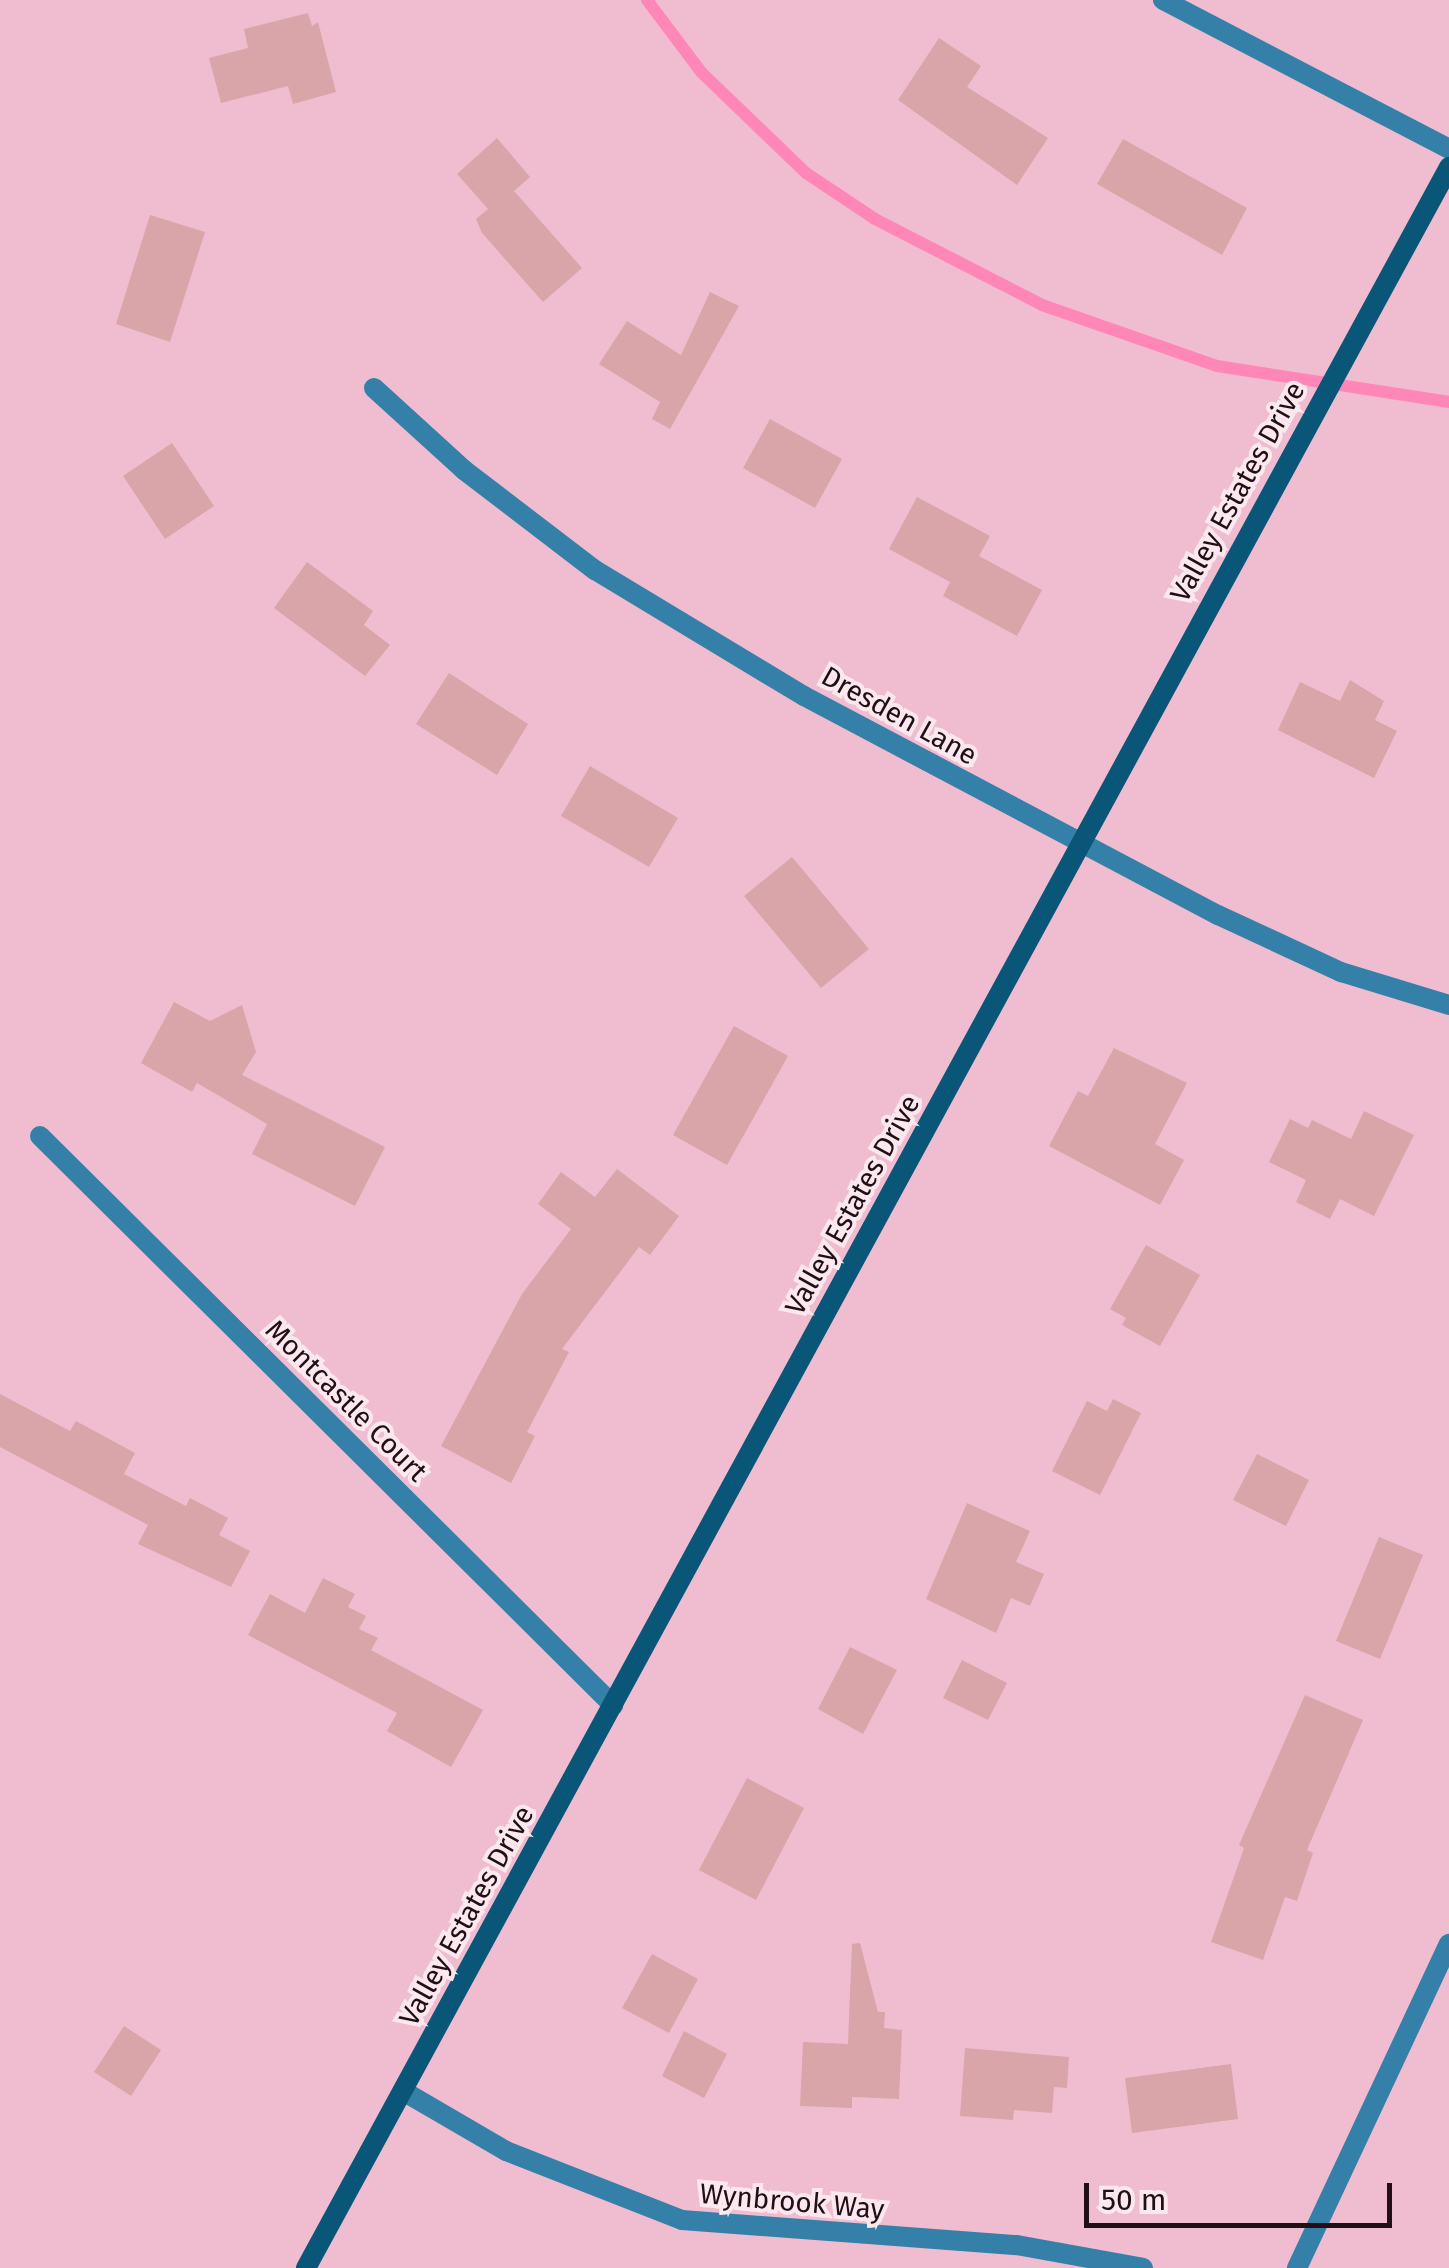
<!DOCTYPE html>
<html>
<head>
<meta charset="utf-8">
<style>
	body { margin:0 }
	#map { position:relative; width:1449px; height:2268px; overflow:hidden; background:#f0bdd0; font-family:"Fira Sans",sans-serif }
	div>[style] { position:absolute }
	[style*='--x'] { left:calc(var(--x)*1px); top:calc(var(--y)*1px); width:calc(var(--w)*1px); rotate:calc(var(--a)*1deg) }
	.stream>* { height:12px; margin:-6px; padding:0 6px; transform-origin:6px; border-radius:6px; background:#fe87b8 }
	.building>* { inset:0; background:#d9a5a8 }
	.street>* { height:20px; margin:-10px; padding:0 10px; transform-origin:10px; border-radius:10px; background:#3580a8 }
	.secondary>* { height:20px; margin:-10px; padding:0 10px; transform-origin:10px; border-radius:10px; background:#0a5678 }
	span { translate:-50% -50%; white-space:nowrap; text-align:center; line-height:1.15; -webkit-text-stroke:8px #fde8ef; paint-order:stroke }
	.street-label { font-size:28px; color:#210f16 }
	.scale { position:absolute; left:1084px; top:2183px; width:308px; height:45px; box-sizing:border-box; border:5px solid #210f16; border-top:0; padding-left:12px; font-size:30px; line-height:35px; white-space:nowrap; color:#210f16; -webkit-text-stroke:8px #fde8ef; paint-order:stroke }
</style>
</head>
<body>
<div id="map">
	<div class="stream">
		<i style="--x:647;--y:0;--w:90;--a:53.1"></i>
		<i style="--x:701;--y:72;--w:146;--a:43.9"></i>
		<i style="--x:806;--y:173;--w:83;--a:33.7"></i>
		<i style="--x:875;--y:219;--w:188;--a:27.2"></i>
		<i style="--x:1042;--y:305;--w:185;--a:19.2"></i>
		<i style="--x:1217;--y:366;--w:235;--a:8.8"></i>
	</div>
	<div class="building">
		<i style="clip-path:polygon(308px 13px,312px 26px,318px 22px,336px 92px,293px 104px,288px 86px,221px 103px,209px 58px,248px 48px,244px 29px)"></i>
		<i style="clip-path:polygon(939px 38px,981px 66px,967px 87px,1048px 138px,1017px 185px,898px 100px)"></i>
		<i style="clip-path:polygon(497px 138px,530px 177px,514px 191px,582px 268px,543px 302px,482px 233px,476px 219px,488px 209px,457px 174px)"></i>
		<i style="clip-path:polygon(1123px 139px,1247px 208px,1222px 255px,1097px 184px)"></i>
		<i style="clip-path:polygon(150px 215px,205px 232px,170px 342px,116px 324px)"></i>
		<i style="clip-path:polygon(710px 292px,739px 306px,670px 429px,652px 419px,660px 402px,599px 364px,627px 321px,681px 355px)"></i>
		<i style="clip-path:polygon(770px 419px,842px 459px,815px 508px,743px 468px)"></i>
		<i style="clip-path:polygon(172px 443px,214px 506px,165px 539px,123px 476px)"></i>
		<i style="clip-path:polygon(917px 497px,990px 536px,979px 556px,1042px 590px,1017px 636px,943px 596px,950px 582px,889px 549px)"></i>
		<i style="clip-path:polygon(307px 562px,373px 611px,364px 625px,390px 645px,365px 676px,274px 608px)"></i>
		<i style="clip-path:polygon(449px 673px,528px 724px,497px 775px,416px 724px)"></i>
		<i style="clip-path:polygon(1350px 680px,1384px 701px,1375px 720px,1397px 731px,1374px 778px,1278px 730px,1300px 682px,1340px 701px)"></i>
		<i style="clip-path:polygon(590px 766px,678px 818px,649px 867px,561px 816px)"></i>
		<i style="clip-path:polygon(792px 857px,869px 949px,821px 988px,744px 896px)"></i>
		<i style="clip-path:polygon(174px 1002px,210px 1021px,242px 1005px,256px 1052px,242px 1075px,385px 1147px,355px 1206px,252px 1154px,267px 1124px,197px 1083px,192px 1092px,141px 1063px)"></i>
		<i style="clip-path:polygon(734px 1026px,788px 1056px,727px 1165px,673px 1135px)"></i>
		<i style="clip-path:polygon(1114px 1048px,1187px 1083px,1155px 1144px,1184px 1160px,1160px 1205px,1049px 1146px,1078px 1091px,1088px 1096px)"></i>
		<i style="clip-path:polygon(1364px 1111px,1414px 1135px,1374px 1216px,1340px 1199px,1330px 1219px,1296px 1202px,1306px 1180px,1269px 1162px,1290px 1119px,1308px 1128px,1312px 1120px,1351px 1139px)"></i>
		<i style="clip-path:polygon(617px 1169px,679px 1216px,650px 1255px,639px 1247px,562px 1349px,569px 1352px,527px 1432px,535px 1436px,511px 1483px,441px 1446px,522px 1294px,571px 1229px,538px 1204px,561px 1172px,595px 1197px)"></i>
		<i style="clip-path:polygon(1146px 1245px,1200px 1275px,1160px 1346px,1122px 1325px,1126px 1318px,1110px 1309px)"></i>
		<i style="clip-path:polygon(0 1394px,70px 1431px,76px 1421px,135px 1453px,124px 1474px,186px 1506px,190px 1498px,228px 1518px,219px 1535px,250px 1551px,231px 1587px,138px 1544px,148px 1525px,0 1447px)"></i>
		<i style="clip-path:polygon(1113px 1399px,1141px 1413px,1100px 1495px,1052px 1471px,1087px 1401px,1107px 1411px)"></i>
		<i style="clip-path:polygon(1257px 1454px,1309px 1480px,1286px 1526px,1233px 1500px)"></i>
		<i style="clip-path:polygon(967px 1503px,1030px 1531px,1016px 1562px,1044px 1574px,1030px 1606px,1011px 1598px,996px 1633px,926px 1599px)"></i>
		<i style="clip-path:polygon(1379px 1537px,1423px 1555px,1380px 1659px,1336px 1641px)"></i>
		<i style="clip-path:polygon(323px 1578px,355px 1594px,348px 1607px,366px 1616px,359px 1629px,378px 1638px,371px 1650px,483px 1710px,451px 1767px,387px 1731px,397px 1713px,248px 1635px,270px 1594px,305px 1613px)"></i>
		<i style="clip-path:polygon(850px 1647px,897px 1670px,863px 1734px,818px 1709px)"></i>
		<i style="clip-path:polygon(962px 1660px,1007px 1683px,988px 1720px,943px 1698px)"></i>
		<i style="clip-path:polygon(1305px 1695px,1363px 1720px,1307px 1850px,1313px 1853px,1297px 1901px,1285px 1897px,1263px 1960px,1211px 1942px,1244px 1848px,1239px 1845px)"></i>
		<i style="clip-path:polygon(747px 1778px,804px 1808px,756px 1900px,699px 1870px)"></i>
		<i style="clip-path:polygon(860px 1943px,878px 2012px,885px 2012px,884px 2028px,902px 2030px,899px 2099px,852px 2097px,852px 2108px,800px 2106px,803px 2042px,848px 2044px,852px 1944px)"></i>
		<i style="clip-path:polygon(652px 1954px,698px 1979px,669px 2033px,622px 2008px)"></i>
		<i style="clip-path:polygon(124px 2026px,161px 2050px,131px 2096px,94px 2072px)"></i>
		<i style="clip-path:polygon(684px 2031px,727px 2054px,704px 2098px,662px 2076px)"></i>
		<i style="clip-path:polygon(965px 2048px,1069px 2057px,1067px 2088px,1054px 2087px,1052px 2113px,1014px 2110px,1013px 2120px,960px 2116px)"></i>
		<i style="clip-path:polygon(1231px 2064px,1238px 2119px,1132px 2133px,1125px 2078px)"></i>
	</div>
	<div class="street">
		<i style="--x:1163;--y:0;--w:322;--a:27.5"></i>
		<i style="--x:374;--y:388;--w:122;--a:42.3"></i>
		<i style="--x:464;--y:470;--w:165;--a:37.4"></i>
		<i style="--x:595;--y:570;--w:244;--a:31.1"></i>
		<i style="--x:804;--y:696;--w:468;--a:27.9"></i>
		<i style="--x:1218;--y:915;--w:136;--a:24.9"></i>
		<i style="--x:1341;--y:972;--w:113;--a:17"></i>
		<i style="--x:40;--y:1136;--w:808;--a:44.8"></i>
		<i style="--x:403;--y:2091;--w:119;--a:30.2"></i>
		<i style="--x:506;--y:2151;--w:189;--a:21.4"></i>
		<i style="--x:682;--y:2220;--w:336;--a:4.3"></i>
		<i style="--x:1017;--y:2245;--w:128;--a:10.3"></i>
		<i style="--x:1297;--y:2268;--w:358;--a:-64.9"></i>
	</div>
	<div class="secondary">
		<i style="--x:306;--y:2268;--w:2392;--a:-61.45"></i>
	</div>
	<div class="street-label">
		<span style="left:1238px;top:492px;rotate:-61deg">Valley Estates Drive</span>
		<span style="left:899px;top:716px;rotate:29deg">Dresden Lane</span>
		<span style="left:853px;top:1205px;rotate:-61deg">Valley Estates Drive</span>
		<span style="left:346px;top:1401px;rotate:45deg">Montcastle Court</span>
		<span style="left:467px;top:1916px;rotate:-61deg">Valley Estates Drive</span>
		<span style="left:792px;top:2202px;rotate:5deg">Wynbrook Way</span>
	</div>
	<div class="scale">50 m</div>
</div>
</body>
</html>
